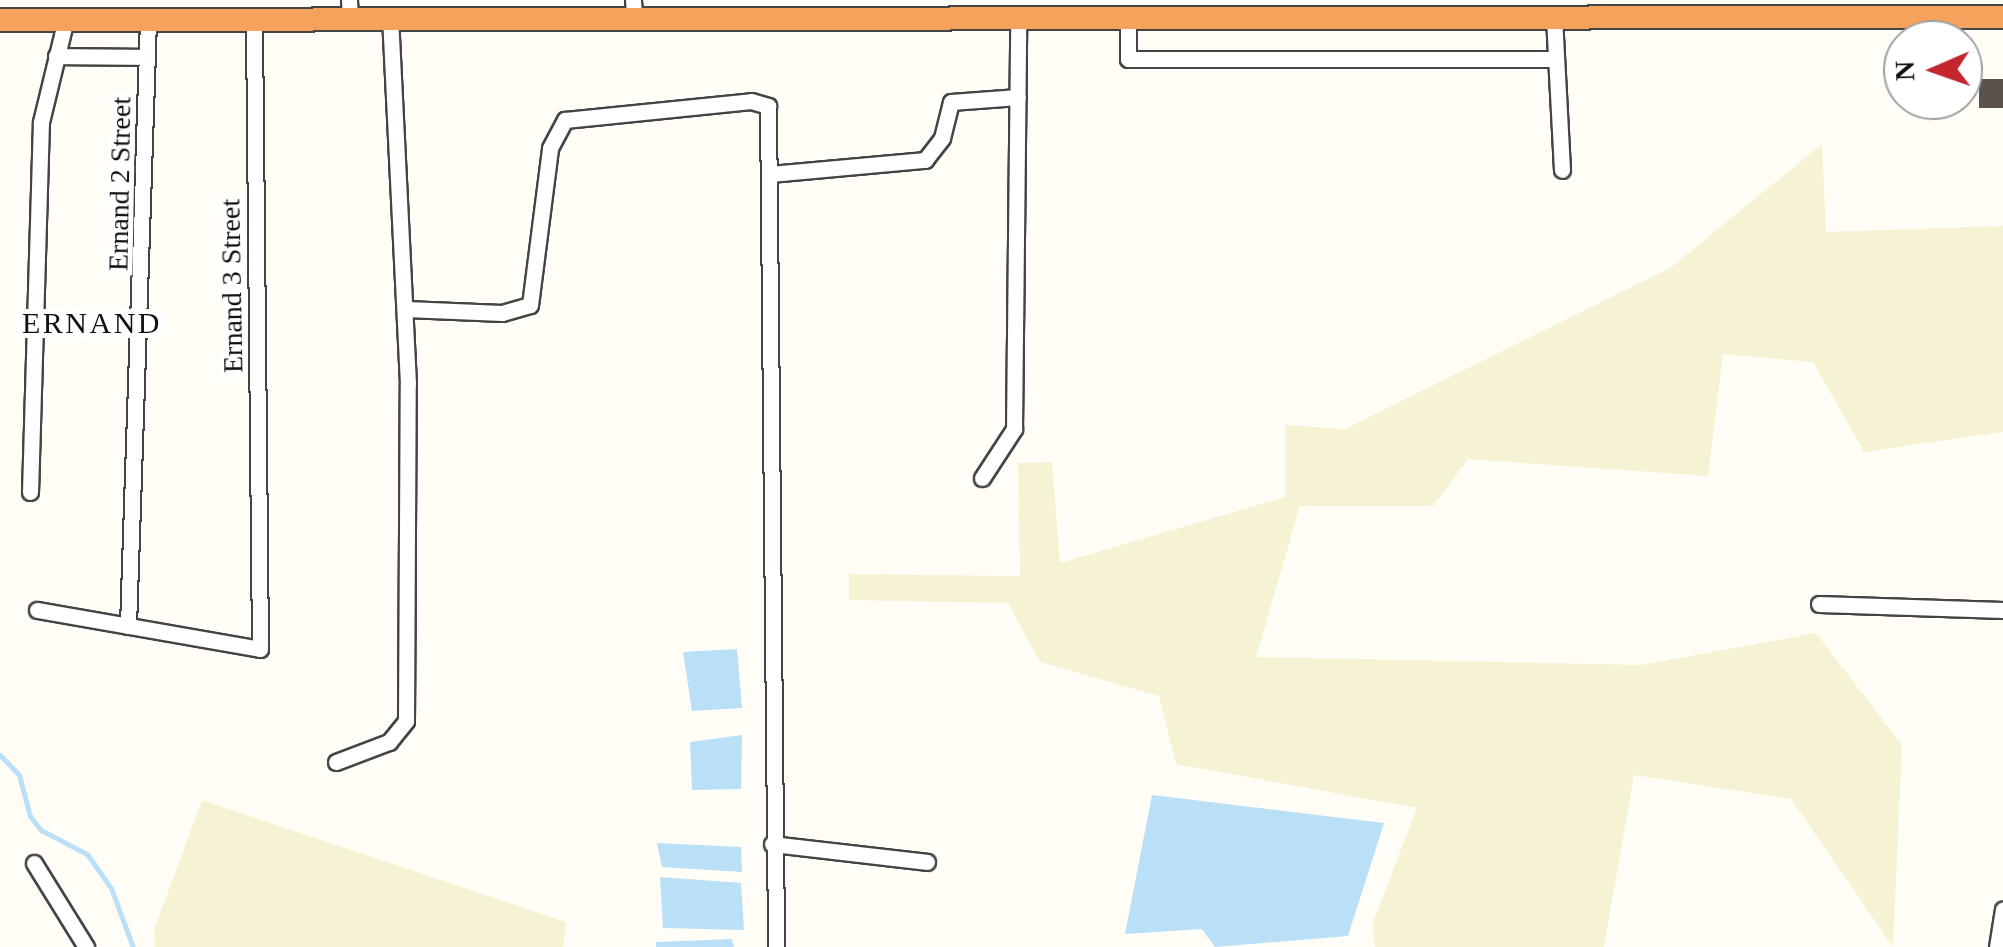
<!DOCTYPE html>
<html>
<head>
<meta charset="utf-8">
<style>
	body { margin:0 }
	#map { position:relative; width:2003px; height:947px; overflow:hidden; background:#fffdf5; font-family:"Times New Roman",serif }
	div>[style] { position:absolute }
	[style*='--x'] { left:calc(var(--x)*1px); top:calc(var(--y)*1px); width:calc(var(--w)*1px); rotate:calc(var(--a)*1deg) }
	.farmland>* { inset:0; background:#f6f3d4 }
	.water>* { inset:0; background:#b9e0f7 }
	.stream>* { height:5px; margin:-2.5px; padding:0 2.5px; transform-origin:2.5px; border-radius:2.5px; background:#b9e0f7 }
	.building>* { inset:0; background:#5a524d }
	.roads { filter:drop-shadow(2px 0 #444) drop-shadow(-2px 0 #444) drop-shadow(0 2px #444) drop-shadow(0 -2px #444) }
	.minor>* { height:15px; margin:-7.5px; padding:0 7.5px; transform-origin:7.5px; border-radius:7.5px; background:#fff }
	.highway>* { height:22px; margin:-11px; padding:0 11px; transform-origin:11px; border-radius:11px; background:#f5a25d }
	span { translate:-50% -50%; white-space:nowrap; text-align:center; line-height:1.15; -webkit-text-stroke:10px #fff; paint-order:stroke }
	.street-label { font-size:28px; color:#111 }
	.neighbourhood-label { font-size:30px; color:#111; letter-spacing:2.5px }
	.north { position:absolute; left:1883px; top:20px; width:100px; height:100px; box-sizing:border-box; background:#fff; border:2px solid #a0a0a0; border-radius:50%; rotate:268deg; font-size:28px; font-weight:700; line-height:40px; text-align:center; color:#111 }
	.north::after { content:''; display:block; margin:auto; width:35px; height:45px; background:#c4262e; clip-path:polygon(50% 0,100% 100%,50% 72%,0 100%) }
</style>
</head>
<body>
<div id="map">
	<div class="farmland">
		<i style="clip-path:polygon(1822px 144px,1826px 232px,2003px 226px,2003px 432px,1864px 452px,1813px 362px,1723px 354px,1708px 476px,1468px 459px,1433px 506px,1300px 506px,1256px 657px,1642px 665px,1816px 633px,1902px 745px,1893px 947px,1791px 799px,1634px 775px,1604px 947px,1375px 947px,1372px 925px,1417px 808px,1176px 764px,1159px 696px,1040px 662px,1008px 603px,849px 600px,849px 574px,1020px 576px,1018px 463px,1052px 462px,1060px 563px,1285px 497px,1285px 425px,1345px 429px,1670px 268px)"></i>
		<i style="clip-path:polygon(202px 800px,566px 922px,563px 947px,155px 947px,154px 930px)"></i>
	</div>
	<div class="water">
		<i style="clip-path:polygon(737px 649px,742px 708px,692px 711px,683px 652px)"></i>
		<i style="clip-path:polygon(742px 735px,741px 789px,692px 790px,690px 742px)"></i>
		<i style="clip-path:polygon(1152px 795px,1384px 823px,1348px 936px,1215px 947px,1202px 929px,1125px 934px)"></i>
		<i style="clip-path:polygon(657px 843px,741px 847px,742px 872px,662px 867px)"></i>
		<i style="clip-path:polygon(660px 877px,741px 883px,744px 930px,663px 928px)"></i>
		<i style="clip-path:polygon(732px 939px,734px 947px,656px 947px,656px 942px)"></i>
	</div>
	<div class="stream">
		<i style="--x:0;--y:755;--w:28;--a:46"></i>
		<i style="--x:19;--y:775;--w:42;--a:75"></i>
		<i style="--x:30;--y:816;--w:18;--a:52"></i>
		<i style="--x:41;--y:830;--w:52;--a:27.6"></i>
		<i style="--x:87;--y:854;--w:42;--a:54.8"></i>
		<i style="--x:111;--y:888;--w:63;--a:69.6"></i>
	</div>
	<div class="building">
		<i style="clip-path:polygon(1979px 79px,2003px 79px,2003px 108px,1979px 108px)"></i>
	</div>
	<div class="roads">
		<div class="minor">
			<i style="--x:349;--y:0;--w:17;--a:87"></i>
			<i style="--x:633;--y:0;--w:15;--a:86"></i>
			<i style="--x:1554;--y:17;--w:153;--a:87"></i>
			<i style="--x:1128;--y:18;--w:41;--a:90"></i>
			<i style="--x:1128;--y:59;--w:427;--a:0"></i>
			<i style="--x:56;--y:56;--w:91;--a:0.6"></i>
			<i style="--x:770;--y:174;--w:156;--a:-5.2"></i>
			<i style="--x:925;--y:160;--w:28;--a:-52"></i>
			<i style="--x:942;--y:138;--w:37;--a:-76"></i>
			<i style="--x:951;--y:102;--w:67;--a:-4.3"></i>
			<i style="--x:406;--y:309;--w:96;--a:2.4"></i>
			<i style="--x:502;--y:313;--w:29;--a:-16"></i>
			<i style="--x:530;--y:305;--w:158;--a:-82.7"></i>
			<i style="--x:550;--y:148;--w:32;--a:-62"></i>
			<i style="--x:565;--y:120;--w:187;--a:-5.8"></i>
			<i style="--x:751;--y:101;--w:18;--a:16"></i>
			<i style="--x:768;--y:106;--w:841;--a:89.45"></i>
			<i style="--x:982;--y:478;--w:59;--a:-56.9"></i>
			<i style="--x:1014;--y:429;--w:410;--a:-89.4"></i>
			<i style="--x:30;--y:492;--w:370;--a:-88.3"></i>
			<i style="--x:41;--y:122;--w:106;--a:-76.4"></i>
			<i style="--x:1819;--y:604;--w:184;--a:1.9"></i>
			<i style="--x:37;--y:610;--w:226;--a:9.9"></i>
			<i style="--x:260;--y:649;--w:630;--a:-90.55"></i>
			<i style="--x:128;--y:626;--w:607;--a:-88.11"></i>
			<i style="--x:336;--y:762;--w:57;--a:-20.7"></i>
			<i style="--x:389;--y:742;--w:27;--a:-51"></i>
			<i style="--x:406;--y:721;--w:337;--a:-89.7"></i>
			<i style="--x:408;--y:384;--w:368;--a:-92.8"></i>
			<i style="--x:772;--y:844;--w:156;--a:6.6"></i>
			<i style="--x:34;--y:863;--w:99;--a:58.2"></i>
			<i style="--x:1997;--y:947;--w:38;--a:-81"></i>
		</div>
		<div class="highway">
			<i style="--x:0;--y:20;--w:2003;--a:-0.09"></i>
		</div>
	</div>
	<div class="street-label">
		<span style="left:120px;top:184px;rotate:-89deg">Ernand 2 Street</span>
		<span style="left:232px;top:286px;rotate:-91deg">Ernand 3 Street</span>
	</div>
	<div class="neighbourhood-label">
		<span style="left:92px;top:323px">ERNAND</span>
	</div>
	<div class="north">N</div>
</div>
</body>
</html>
